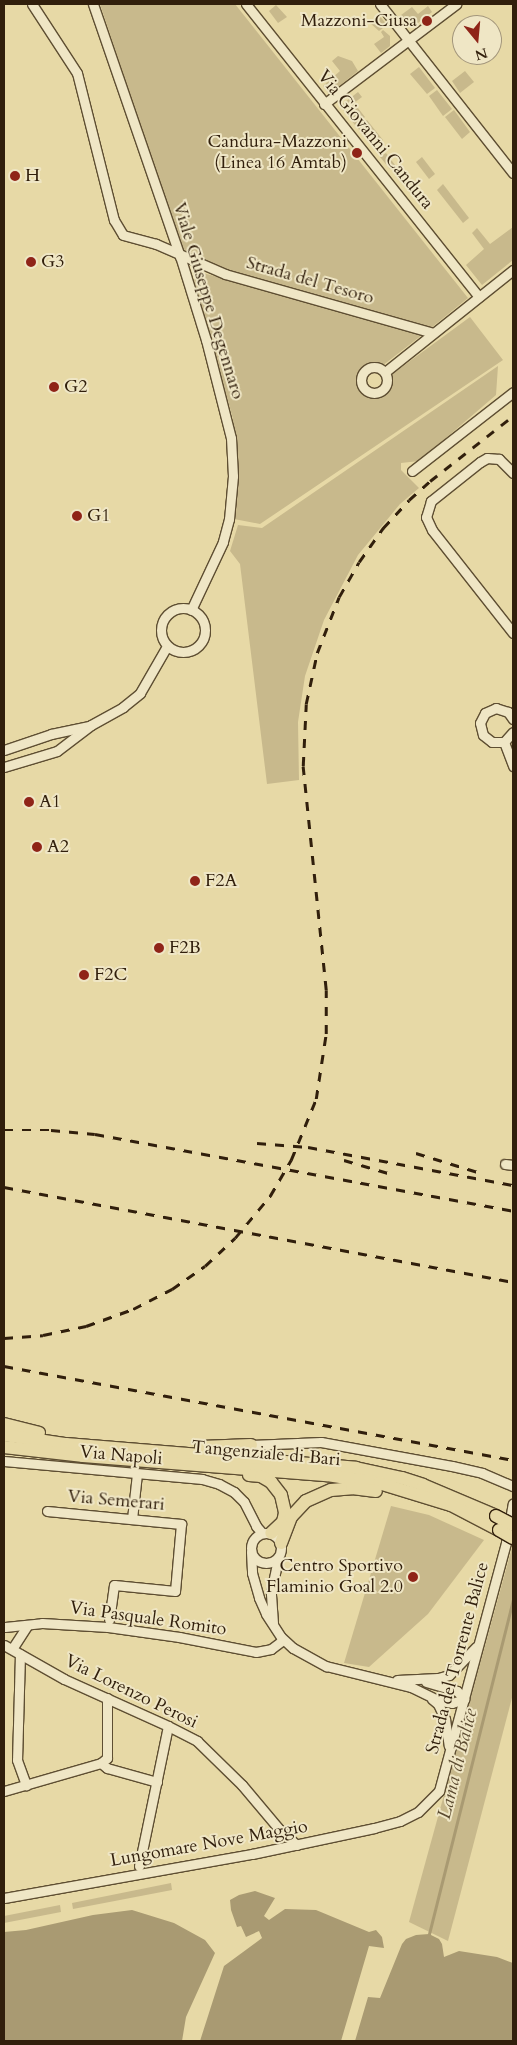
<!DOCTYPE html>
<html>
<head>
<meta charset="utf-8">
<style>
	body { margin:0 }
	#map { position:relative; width:517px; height:2045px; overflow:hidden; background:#e7d9a6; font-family:Cardo,serif }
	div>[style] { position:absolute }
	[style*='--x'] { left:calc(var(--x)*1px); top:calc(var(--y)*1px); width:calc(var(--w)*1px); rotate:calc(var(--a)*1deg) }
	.green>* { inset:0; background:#c8b98c }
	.water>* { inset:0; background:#a99a72 }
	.stream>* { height:2.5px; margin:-1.25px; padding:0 1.25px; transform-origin:1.25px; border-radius:1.25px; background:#a99a72 }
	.roads { filter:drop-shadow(1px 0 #5e4e32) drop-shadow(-1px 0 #5e4e32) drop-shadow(0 1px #5e4e32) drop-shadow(0 -1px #5e4e32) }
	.minor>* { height:9px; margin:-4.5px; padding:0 4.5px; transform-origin:4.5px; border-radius:4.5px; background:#efe6c5 }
	.minor>.ring { margin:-4.5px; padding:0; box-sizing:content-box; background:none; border:9px solid #efe6c5; border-radius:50% }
	.highway>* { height:12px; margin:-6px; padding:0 6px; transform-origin:6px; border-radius:6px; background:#e7d9a6 }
	.rail>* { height:2.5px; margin-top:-1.25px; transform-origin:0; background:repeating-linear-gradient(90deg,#311f0c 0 9px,transparent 0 18px) }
	.bridges { filter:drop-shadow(1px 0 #311f0c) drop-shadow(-1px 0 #311f0c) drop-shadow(0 1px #311f0c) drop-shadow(0 -1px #311f0c) }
	.highway-bridge>* { height:12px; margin:-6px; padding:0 6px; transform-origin:6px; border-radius:6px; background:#e7d9a6 }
	.dots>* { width:14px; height:14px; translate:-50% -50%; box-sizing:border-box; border:2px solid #efe6c5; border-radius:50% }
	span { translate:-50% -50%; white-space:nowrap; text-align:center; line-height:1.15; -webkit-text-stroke:4px #efe6c5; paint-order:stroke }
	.poi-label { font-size:18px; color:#311f0c }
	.right { translate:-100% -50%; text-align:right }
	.left { translate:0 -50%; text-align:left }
	.street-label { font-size:18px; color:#311f0c }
	.water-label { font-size:19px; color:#5b4a30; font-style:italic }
	.frame { position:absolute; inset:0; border:5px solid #311f0c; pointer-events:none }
	.north { position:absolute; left:452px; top:15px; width:50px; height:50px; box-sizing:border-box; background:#efe6c5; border:1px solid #a3967b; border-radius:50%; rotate:163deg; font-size:14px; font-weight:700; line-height:20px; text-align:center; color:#311f0c }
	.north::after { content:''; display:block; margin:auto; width:18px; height:22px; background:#8f2418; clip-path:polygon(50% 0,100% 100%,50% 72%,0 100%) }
</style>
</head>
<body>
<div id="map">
	<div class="green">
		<i style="clip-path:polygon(100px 4px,235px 4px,468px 298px,431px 328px,236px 275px,186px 253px,181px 247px,176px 233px)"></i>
		<i style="clip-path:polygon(276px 5px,287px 17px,278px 23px,269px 11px)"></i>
		<i style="clip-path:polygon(428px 6px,432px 12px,418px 23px,411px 19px,405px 21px,401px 15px,412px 7px,418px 14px)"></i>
		<i style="clip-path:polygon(379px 15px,387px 25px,379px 31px,370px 23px)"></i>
		<i style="clip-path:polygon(383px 30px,390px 36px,390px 46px,381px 53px,374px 44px,384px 37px,381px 32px)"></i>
		<i style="clip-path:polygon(338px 56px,352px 61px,358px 71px,329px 94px,323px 86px,340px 71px,332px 61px)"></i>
		<i style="clip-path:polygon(419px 67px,435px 88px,427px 94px,410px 74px)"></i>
		<i style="clip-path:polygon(465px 71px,474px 82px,460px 93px,452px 81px)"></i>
		<i style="clip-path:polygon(437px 90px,452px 109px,443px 116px,429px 96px)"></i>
		<i style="clip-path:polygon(358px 92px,362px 97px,354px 103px,365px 117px,355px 125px,340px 106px)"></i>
		<i style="clip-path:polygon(454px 110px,470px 132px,462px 139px,445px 117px)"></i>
		<i style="clip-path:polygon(367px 120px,383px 140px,373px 147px,357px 127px)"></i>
		<i style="clip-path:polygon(386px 153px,395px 165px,390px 169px,380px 157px)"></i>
		<i style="clip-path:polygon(422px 157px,435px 174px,429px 179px,416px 162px)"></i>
		<i style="clip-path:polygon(443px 184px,469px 218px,463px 223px,437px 190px)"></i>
		<i style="clip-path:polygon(513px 227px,513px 260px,482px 285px,466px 265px,484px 249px,472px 233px,477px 228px,490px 244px)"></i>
		<i style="clip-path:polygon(203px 273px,422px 333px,422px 335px,382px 366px,372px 364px,363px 368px,358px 375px,357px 384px,360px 390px,369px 397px,379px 397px,390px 389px,391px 375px,470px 317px,503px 360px,260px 524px,234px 519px,233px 419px,194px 280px,198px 275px)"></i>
		<i style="clip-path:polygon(498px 366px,496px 395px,419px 461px,401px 463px,401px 470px,419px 488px,400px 504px,358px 555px,324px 620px,305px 676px,298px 722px,299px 780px,267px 784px,240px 564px,230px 551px,238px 525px,262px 528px)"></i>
		<i style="clip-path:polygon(391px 1506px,429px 1515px,484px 1540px,428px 1614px,369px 1667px,344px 1663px)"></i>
		<i style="clip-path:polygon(513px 1544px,513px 1694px,448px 1941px,409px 1922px)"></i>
		<i style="clip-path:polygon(171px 1883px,172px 1890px,73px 1909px,72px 1903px)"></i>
		<i style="clip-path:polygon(60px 1905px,61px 1912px,4px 1923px,4px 1916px)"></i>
	</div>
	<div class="water">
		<i style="clip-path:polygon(255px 1891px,275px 1898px,264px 1916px,269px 1920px,285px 1909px,316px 1910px,369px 1932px,376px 1930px,382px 1937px,384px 1948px,369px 1946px,341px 2041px,200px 2041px,224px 1966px,262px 1938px,259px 1931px,246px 1937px,241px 1926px,237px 1927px,231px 1910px,230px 1900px,239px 1895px)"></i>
		<i style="clip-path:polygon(132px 1910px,174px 1923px,205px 1940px,215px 1953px,186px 2017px,182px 2041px,4px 2041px,4px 1932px,26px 1930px,93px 1915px)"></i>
		<i style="clip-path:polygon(429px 1934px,439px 1939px,442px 1944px,444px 1957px,459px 1951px,497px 1957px,513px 1963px,513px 2041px,355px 2041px,368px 1997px,380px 1998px,402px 1944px,406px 1939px,416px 1935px)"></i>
	</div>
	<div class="stream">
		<i style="--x:429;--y:1934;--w:344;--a:-75.9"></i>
	</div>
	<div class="roads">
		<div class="minor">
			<i style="--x:32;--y:4;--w:82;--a:56.9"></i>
			<i style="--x:77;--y:73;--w:152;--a:75.9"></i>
			<i style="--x:114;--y:220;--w:17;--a:59"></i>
			<i style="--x:123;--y:235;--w:34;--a:15"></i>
			<i style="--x:156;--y:244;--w:75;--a:23.5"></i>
			<i style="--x:225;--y:274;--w:216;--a:15.8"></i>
			<i style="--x:93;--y:4;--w:267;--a:71"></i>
			<i style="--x:180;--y:256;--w:88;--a:72.8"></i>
			<i style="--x:206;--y:340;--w:101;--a:75.7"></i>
			<i style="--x:231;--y:438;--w:38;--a:87"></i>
			<i style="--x:233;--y:476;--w:43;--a:95.3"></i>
			<i style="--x:229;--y:519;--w:24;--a:105"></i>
			<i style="--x:223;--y:542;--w:75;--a:115.2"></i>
			<i style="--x:246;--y:4;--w:374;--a:51.5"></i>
			<i style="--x:380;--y:4;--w:215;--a:51.8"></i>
			<i style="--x:324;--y:104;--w:166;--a:-37.1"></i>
			<i class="ring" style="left:361px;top:367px;width:17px;height:17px"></i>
			<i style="--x:385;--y:372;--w:164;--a:-38.6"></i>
			<i style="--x:412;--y:471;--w:128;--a:-38"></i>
			<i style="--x:513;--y:473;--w:20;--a:-135"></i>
			<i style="--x:499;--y:459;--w:12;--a:-175"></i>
			<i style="--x:487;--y:458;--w:8;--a:150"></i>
			<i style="--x:480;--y:462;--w:63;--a:141.5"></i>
			<i style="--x:431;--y:501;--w:17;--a:107"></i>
			<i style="--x:426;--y:517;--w:14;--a:65"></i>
			<i style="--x:432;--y:530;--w:131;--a:51.8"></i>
			<i class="ring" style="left:161px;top:608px;width:35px;height:35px"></i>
			<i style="--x:513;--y:719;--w:9;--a:-126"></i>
			<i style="--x:508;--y:712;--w:13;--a:-162"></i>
			<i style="--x:496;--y:708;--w:12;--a:156"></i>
			<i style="--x:485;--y:713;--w:11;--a:117"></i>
			<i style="--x:480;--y:723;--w:12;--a:76"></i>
			<i style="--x:483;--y:735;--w:11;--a:38"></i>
			<i style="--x:492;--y:742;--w:12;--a:0"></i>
			<i style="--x:504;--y:742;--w:13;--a:-48"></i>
			<i style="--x:504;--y:742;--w:26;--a:69"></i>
			<i style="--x:4;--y:750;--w:50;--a:-18.8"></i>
			<i style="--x:51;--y:734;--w:39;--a:-12"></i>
			<i style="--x:4;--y:767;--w:55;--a:-16.8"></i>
			<i style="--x:57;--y:751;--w:43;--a:-37.4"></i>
			<i style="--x:91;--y:725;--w:37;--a:-29"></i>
			<i style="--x:123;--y:707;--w:22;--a:-39"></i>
			<i style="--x:140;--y:693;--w:54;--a:-60.1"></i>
			<i style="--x:505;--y:1164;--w:8;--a:7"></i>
			<i style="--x:251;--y:1445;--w:70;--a:-2.5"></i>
			<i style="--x:321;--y:1442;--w:133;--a:10.4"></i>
			<i style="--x:452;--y:1466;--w:31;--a:13"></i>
			<i style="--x:482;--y:1473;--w:34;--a:23"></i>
			<i style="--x:4;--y:1461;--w:199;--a:5.2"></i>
			<i style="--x:202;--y:1479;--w:18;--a:16"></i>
			<i style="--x:219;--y:1484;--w:17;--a:28"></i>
			<i style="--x:234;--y:1492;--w:14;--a:45"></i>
			<i style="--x:244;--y:1502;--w:27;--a:63"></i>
			<i style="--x:256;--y:1526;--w:9;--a:49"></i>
			<i style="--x:47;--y:1511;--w:135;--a:5.5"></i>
			<i style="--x:181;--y:1524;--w:67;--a:95.1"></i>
			<i style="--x:175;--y:1591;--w:61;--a:-174.4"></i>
			<i style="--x:114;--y:1585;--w:35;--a:98"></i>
			<i style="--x:132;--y:1519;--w:45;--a:-83.7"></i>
			<i class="ring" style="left:251px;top:1533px;width:21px;height:21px"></i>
			<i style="--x:251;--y:1552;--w:21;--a:87"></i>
			<i style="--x:252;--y:1573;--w:26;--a:74"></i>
			<i style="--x:259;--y:1598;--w:17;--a:66"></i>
			<i style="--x:266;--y:1614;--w:27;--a:57"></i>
			<i style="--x:281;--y:1637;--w:16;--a:43"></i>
			<i style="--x:293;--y:1648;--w:38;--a:29"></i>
			<i style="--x:326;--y:1666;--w:88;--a:13.9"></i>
			<i style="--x:411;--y:1687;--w:32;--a:26"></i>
			<i style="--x:440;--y:1701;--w:12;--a:9"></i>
			<i style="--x:452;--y:1703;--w:13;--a:-18"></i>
			<i style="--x:273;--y:1623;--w:31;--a:-94"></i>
			<i style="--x:271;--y:1592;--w:35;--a:-78"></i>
			<i style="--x:5;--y:1627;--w:37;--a:-6"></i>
			<i style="--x:42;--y:1623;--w:66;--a:3.5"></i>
			<i style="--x:108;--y:1627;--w:72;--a:8"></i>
			<i style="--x:179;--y:1637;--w:78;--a:11"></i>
			<i style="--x:256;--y:1652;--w:15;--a:-11"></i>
			<i style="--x:271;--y:1649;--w:15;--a:-37"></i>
			<i style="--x:4;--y:1645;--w:69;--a:29.5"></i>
			<i style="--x:64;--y:1679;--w:114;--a:24.3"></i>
			<i style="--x:168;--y:1726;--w:33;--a:27"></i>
			<i style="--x:197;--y:1741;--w:63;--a:44.4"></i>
			<i style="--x:242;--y:1785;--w:57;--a:49.9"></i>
			<i style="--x:279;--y:1829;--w:24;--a:42"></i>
			<i style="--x:12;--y:1649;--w:27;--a:-57"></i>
			<i style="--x:20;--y:1654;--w:106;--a:91.6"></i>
			<i style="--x:17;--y:1760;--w:27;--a:70"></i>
			<i style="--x:397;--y:1680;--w:41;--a:-2.8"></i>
			<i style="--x:438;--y:1678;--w:11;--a:-15"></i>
			<i style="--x:449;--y:1675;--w:39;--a:-46"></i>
			<i style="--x:426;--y:1682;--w:32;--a:16"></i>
			<i style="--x:457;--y:1691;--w:11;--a:49"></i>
			<i style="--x:432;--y:1699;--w:8;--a:40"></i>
			<i style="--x:438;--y:1704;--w:17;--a:65"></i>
			<i style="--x:445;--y:1719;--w:27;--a:82"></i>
			<i style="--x:101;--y:1763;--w:8;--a:40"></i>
			<i style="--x:107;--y:1768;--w:52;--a:15.6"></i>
			<i style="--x:4;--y:1791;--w:101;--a:-16.1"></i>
			<i style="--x:101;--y:1763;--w:8;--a:-40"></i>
			<i style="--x:107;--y:1758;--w:60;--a:-90"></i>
			<i style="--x:139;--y:1866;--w:143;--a:-78.3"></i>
			<i style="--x:4;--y:1898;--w:252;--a:-10.1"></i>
			<i style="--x:252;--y:1854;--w:125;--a:-12"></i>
			<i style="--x:374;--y:1828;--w:27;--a:-15"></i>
			<i style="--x:400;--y:1821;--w:20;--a:-27"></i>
			<i style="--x:418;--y:1812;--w:30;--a:-45"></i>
			<i style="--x:439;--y:1791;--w:258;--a:-74.9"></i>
			<i style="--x:506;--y:1542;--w:39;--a:-80"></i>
		</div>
		<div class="highway">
			<i style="--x:4;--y:1424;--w:36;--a:14"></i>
			<i style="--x:4;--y:1435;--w:63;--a:8.3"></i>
			<i style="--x:66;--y:1444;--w:291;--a:4.7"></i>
			<i style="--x:356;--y:1468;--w:47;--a:12.3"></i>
			<i style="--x:402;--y:1478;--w:22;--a:18"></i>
			<i style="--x:423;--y:1485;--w:79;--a:23"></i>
			<i style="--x:4;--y:1447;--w:80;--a:6.5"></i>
			<i style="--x:83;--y:1456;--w:245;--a:4.5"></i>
			<i style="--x:327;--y:1475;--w:53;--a:8.7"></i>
			<i style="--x:379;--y:1483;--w:75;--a:17"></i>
			<i style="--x:451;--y:1505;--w:54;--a:27.5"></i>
			<i style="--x:201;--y:1447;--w:50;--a:-2.3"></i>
			<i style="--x:249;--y:1475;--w:12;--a:5"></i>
			<i style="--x:261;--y:1476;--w:12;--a:31"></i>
			<i style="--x:271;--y:1482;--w:16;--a:52"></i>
			<i style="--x:281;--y:1495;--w:18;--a:77"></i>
			<i style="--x:285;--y:1513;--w:9;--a:103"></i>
			<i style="--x:283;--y:1522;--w:16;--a:137"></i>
			<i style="--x:281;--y:1543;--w:28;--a:-69"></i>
			<i style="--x:291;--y:1517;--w:22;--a:-47"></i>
			<i style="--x:306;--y:1501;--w:27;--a:-24"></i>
			<i style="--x:331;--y:1490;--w:21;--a:-5"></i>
			<i style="--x:352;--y:1488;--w:24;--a:7"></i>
		</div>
	</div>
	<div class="rail">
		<i style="--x:4;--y:1130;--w:47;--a:0"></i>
		<i style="--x:51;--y:1130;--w:44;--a:5.2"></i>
		<i style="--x:95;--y:1134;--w:425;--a:10.4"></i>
		<i style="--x:257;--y:1143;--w:51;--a:4.5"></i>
		<i style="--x:308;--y:1147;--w:208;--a:10.5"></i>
		<i style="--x:416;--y:1153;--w:68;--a:17.1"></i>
		<i style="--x:344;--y:1160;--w:46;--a:16.5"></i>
		<i style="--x:4;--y:1187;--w:518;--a:10.57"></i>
		<i style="--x:4;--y:1338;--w:39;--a:-4"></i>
		<i style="--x:43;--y:1335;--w:44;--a:-11.8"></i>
		<i style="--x:86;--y:1326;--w:50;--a:-19.9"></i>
		<i style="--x:133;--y:1309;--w:44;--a:-27.1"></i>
		<i style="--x:172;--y:1289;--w:40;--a:-34.9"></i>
		<i style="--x:205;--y:1266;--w:41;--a:-43"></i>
		<i style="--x:235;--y:1238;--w:55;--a:-50.2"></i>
		<i style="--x:270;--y:1196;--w:42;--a:-59.7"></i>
		<i style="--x:291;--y:1160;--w:66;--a:-67.7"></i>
		<i style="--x:316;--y:1099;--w:66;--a:-81.3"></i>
		<i style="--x:326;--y:1034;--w:44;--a:-90"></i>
		<i style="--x:326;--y:990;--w:225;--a:-95.9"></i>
		<i style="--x:303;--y:766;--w:62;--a:-87.2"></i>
		<i style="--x:306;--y:704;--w:52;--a:-77.8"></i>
		<i style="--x:317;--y:653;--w:60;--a:-68.6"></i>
		<i style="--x:339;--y:597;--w:40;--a:-60.3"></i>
		<i style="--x:359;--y:562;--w:42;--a:-54.8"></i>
		<i style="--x:383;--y:528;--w:38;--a:-47"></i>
		<i style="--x:409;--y:500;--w:28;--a:-42"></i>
		<i style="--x:430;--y:481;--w:105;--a:-38.1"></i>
		<i style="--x:4;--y:1366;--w:518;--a:10.46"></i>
	</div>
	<div class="bridges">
		<div class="highway-bridge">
			<i style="--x:496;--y:1516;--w:19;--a:28"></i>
			<i style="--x:499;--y:1530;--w:16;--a:30"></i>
		</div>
	</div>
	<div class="dots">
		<i style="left:427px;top:21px;background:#8f2418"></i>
		<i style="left:357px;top:153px;background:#8f2418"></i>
		<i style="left:15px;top:176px;background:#8f2418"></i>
		<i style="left:31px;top:262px;background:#8f2418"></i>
		<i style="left:54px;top:387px;background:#8f2418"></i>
		<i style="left:77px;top:516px;background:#8f2418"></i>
		<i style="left:29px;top:802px;background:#8f2418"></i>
		<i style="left:37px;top:847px;background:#8f2418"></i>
		<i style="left:195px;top:881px;background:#8f2418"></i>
		<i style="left:159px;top:948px;background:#8f2418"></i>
		<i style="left:84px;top:975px;background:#8f2418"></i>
		<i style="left:413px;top:1577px;background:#8f2418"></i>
	</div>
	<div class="poi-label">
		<span class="right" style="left:417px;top:21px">Mazzoni-Ciusa</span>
		<span class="right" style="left:347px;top:153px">Candura-Mazzoni<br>(Linea 16 Amtab)</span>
		<span class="left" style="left:25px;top:176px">H</span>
		<span class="left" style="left:41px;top:262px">G3</span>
		<span class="left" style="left:64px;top:387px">G2</span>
		<span class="left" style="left:87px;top:516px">G1</span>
		<span class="left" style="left:39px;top:802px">A1</span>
		<span class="left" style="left:47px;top:847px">A2</span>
		<span class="left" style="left:205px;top:881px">F2A</span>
		<span class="left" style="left:169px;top:948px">F2B</span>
		<span class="left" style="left:94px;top:975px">F2C</span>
		<span class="right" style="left:403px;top:1577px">Centro Sportivo<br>Flaminio Goal 2.0</span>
	</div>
	<div class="street-label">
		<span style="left:375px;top:140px;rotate:51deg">Via Giovanni Candura</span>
		<span style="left:310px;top:281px;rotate:16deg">Strada del Tesoro</span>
		<span style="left:208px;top:301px;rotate:73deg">Viale Giuseppe Degennaro</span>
		<span style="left:266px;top:1454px;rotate:5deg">Tangenziale di Bari</span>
		<span style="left:121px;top:1456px;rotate:5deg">Via Napoli</span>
		<span style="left:116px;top:1501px;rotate:5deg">Via Semerari</span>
		<span style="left:148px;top:1619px;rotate:8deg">Via Pasquale Romito</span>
		<span style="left:458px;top:1658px;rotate:-75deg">Strada del Torrente Balice</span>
		<span style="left:131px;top:1692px;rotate:26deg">Via Lorenzo Perosi</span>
		<span style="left:209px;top:1844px;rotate:-10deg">Lungomare Nove Maggio</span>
	</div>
	<div class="water-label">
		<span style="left:458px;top:1764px;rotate:-76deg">Lama di Balice</span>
	</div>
	<div class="frame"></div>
	<div class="north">N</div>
</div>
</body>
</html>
